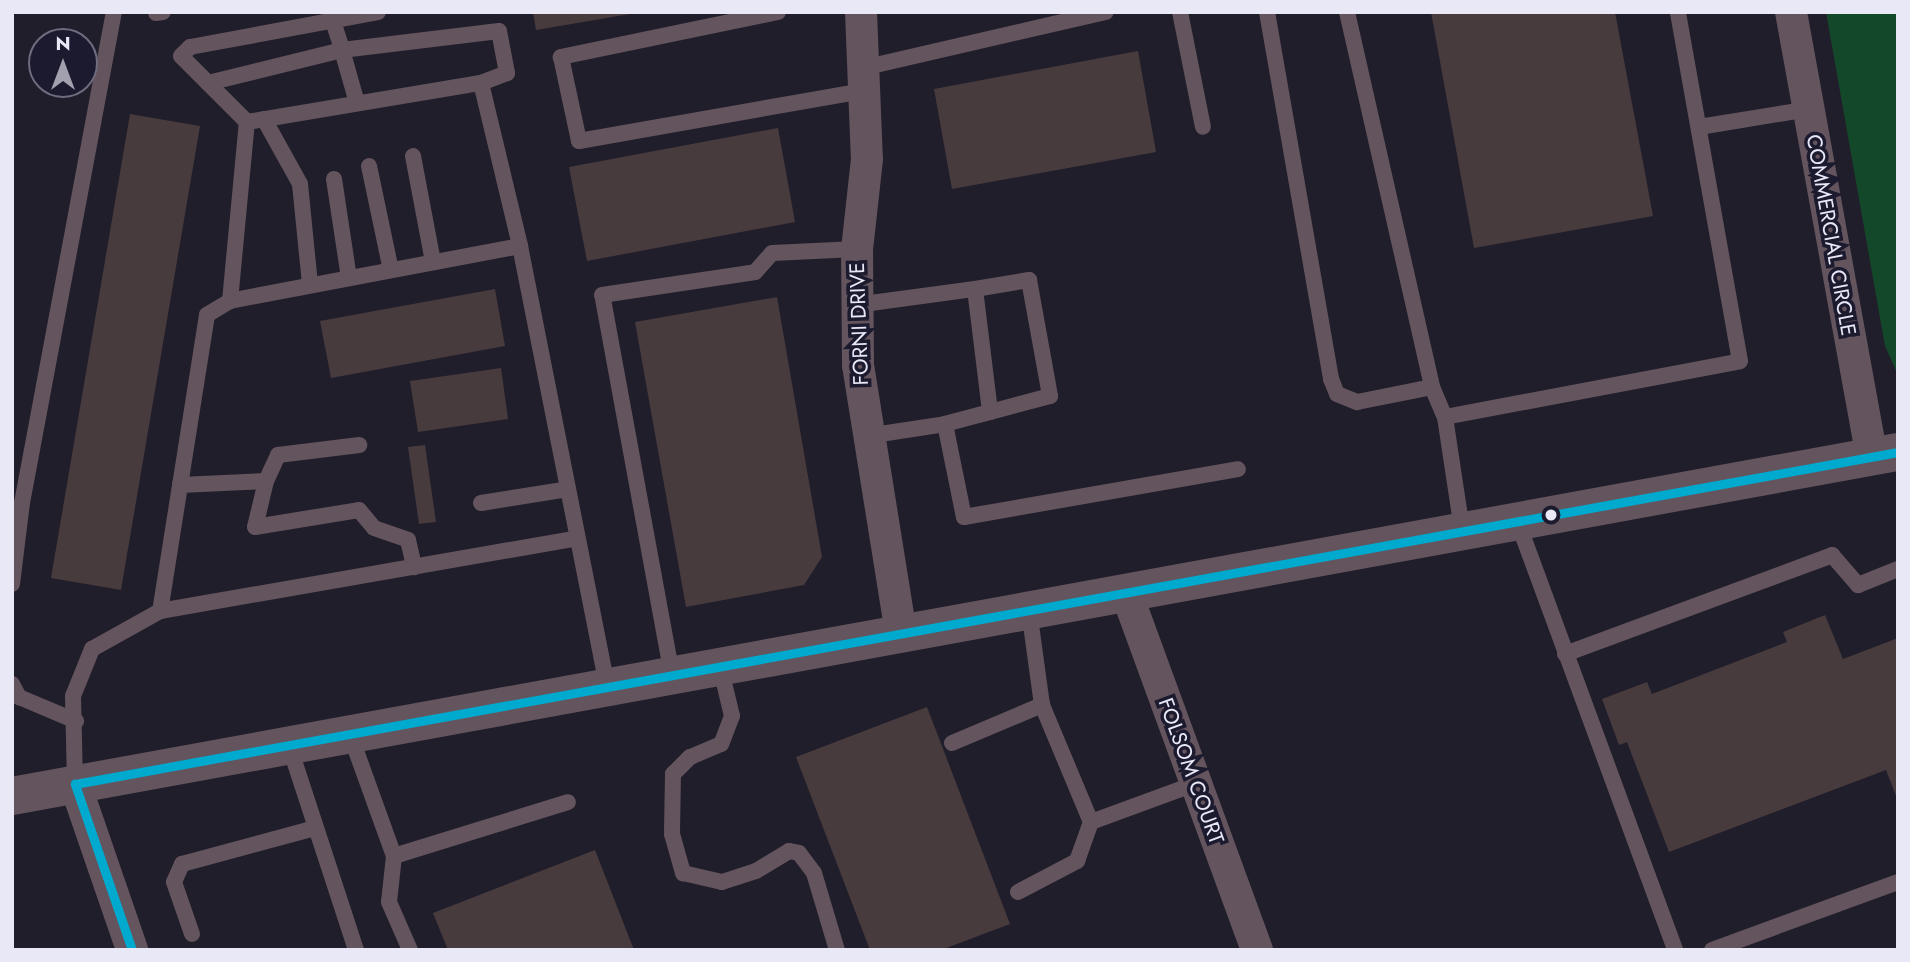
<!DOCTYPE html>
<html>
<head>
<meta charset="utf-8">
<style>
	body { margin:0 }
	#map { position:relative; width:1910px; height:962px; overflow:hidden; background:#201e2a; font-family:Jost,sans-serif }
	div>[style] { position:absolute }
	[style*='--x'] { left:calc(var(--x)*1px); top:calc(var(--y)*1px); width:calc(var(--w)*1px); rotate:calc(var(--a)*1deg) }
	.green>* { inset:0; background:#13492a }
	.building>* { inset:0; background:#483b3e }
	.service>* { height:16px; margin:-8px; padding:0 8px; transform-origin:8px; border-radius:8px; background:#63545d }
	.minor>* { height:32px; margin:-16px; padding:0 16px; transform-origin:16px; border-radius:16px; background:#63545d }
	.tertiary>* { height:38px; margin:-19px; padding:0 19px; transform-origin:19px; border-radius:19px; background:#63545d }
	.bus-1>* { height:9px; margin:-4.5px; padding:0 4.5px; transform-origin:4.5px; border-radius:4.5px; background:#00a9ce }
	.dots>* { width:19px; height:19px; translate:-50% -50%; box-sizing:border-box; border:4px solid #1c1a2e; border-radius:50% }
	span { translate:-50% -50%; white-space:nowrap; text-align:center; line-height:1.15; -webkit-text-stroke:7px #1c1a2e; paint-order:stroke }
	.street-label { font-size:21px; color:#e9e8f7 }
	.frame { position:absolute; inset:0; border:14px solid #e9e8f7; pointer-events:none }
	.north { position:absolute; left:28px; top:28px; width:70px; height:70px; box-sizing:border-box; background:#1c1a2e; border:2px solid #6e6c7e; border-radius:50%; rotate:0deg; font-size:19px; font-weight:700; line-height:28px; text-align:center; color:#e9e8f7 }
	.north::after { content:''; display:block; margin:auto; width:24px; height:32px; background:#a3a1af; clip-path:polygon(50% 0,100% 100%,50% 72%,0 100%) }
</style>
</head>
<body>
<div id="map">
	<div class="green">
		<i style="clip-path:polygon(1826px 12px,1898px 12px,1898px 375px,1885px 346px)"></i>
	</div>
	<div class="building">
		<i style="clip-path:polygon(533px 12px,630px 12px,630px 14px,536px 30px)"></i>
		<i style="clip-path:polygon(1431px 12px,1615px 12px,1653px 216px,1474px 248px)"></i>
		<i style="clip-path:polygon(1138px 51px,1156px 152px,952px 189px,934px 89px)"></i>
		<i style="clip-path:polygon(130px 114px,200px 126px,121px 590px,51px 578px)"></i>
		<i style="clip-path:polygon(778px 128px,795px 222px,587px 261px,569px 167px)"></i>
		<i style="clip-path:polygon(495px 289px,505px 346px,331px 378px,320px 321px)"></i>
		<i style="clip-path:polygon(777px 297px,822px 557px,804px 585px,686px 607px,635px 322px)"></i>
		<i style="clip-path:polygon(501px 368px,508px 419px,418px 432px,410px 381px)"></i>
		<i style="clip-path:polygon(425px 445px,436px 522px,419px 524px,408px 447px)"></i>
		<i style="clip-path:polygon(1825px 615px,1843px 659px,1898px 638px,1898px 801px,1886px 770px,1669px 852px,1627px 742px,1619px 745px,1602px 699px,1647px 682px,1652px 694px,1787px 642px,1783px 632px)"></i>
		<i style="clip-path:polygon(927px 707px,1010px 924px,941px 950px,870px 950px,796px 757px)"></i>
		<i style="clip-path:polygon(595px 850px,634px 950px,448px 950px,433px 913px)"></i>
	</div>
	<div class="service">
		<i style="--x:330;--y:12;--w:40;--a:72"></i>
		<i style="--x:342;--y:50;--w:158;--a:-6.9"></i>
		<i style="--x:499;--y:31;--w:43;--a:79.2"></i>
		<i style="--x:507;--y:73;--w:28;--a:159"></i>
		<i style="--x:778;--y:12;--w:222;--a:168.3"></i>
		<i style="--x:561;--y:57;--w:86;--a:77.9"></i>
		<i style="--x:579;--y:141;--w:292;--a:-10"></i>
		<i style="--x:1180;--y:12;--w:117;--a:78.7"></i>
		<i style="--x:1267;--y:12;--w:373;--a:80.1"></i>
		<i style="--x:1331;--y:379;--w:16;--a:68"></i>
		<i style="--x:1337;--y:394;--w:22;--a:22"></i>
		<i style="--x:1357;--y:402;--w:76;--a:-11.3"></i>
		<i style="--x:1347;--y:12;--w:385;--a:77.2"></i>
		<i style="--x:1432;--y:387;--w:33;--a:67"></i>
		<i style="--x:1445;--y:417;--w:114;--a:81.4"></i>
		<i style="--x:156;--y:13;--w:7;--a:-8"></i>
		<i style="--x:867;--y:67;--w:245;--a:-13"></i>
		<i style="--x:208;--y:83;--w:138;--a:-13.8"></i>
		<i style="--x:342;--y:50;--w:55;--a:74.2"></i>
		<i style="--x:264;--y:119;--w:74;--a:61"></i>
		<i style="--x:300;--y:184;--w:101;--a:84.3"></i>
		<i style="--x:247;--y:122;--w:93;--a:-135"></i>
		<i style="--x:181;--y:56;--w:13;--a:-45"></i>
		<i style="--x:190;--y:47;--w:191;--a:-10.5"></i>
		<i style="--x:1699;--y:127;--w:111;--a:-9.3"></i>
		<i style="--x:413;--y:156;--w:108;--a:79.3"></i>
		<i style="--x:369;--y:166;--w:106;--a:78.1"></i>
		<i style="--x:334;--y:179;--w:100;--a:81.4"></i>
		<i style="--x:520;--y:246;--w:295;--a:169.3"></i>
		<i style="--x:230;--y:301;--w:180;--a:-84.6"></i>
		<i style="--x:247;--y:122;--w:237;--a:-9.5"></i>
		<i style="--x:481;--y:83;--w:168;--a:76.5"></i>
		<i style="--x:520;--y:246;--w:449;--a:78.8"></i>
		<i style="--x:975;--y:289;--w:55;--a:-9.5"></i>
		<i style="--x:1029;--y:280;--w:118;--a:79.7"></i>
		<i style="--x:1050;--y:396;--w:62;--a:165.1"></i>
		<i style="--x:230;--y:301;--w:27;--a:149"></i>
		<i style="--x:207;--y:315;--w:300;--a:99"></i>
		<i style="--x:160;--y:611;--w:423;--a:-9.9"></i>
		<i style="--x:856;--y:305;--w:120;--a:-7.7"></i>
		<i style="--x:975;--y:289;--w:124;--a:83"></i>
		<i style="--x:990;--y:412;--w:47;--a:165.1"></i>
		<i style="--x:1445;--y:417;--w:300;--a:-10.7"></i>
		<i style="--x:1740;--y:361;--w:354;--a:-100.1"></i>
		<i style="--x:867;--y:436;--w:79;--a:-8.7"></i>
		<i style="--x:945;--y:424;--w:95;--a:78.5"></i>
		<i style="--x:964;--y:517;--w:278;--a:-9.9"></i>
		<i style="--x:266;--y:481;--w:29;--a:-65"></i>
		<i style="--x:278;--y:455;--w:82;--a:-7"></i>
		<i style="--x:180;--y:485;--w:86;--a:-2.7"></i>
		<i style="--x:266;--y:481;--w:47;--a:103.4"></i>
		<i style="--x:255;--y:527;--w:105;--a:-9.3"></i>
		<i style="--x:359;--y:510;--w:23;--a:50"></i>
		<i style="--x:374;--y:528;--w:36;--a:19"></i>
		<i style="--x:408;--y:540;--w:28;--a:77"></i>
		<i style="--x:481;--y:503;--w:88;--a:-9.1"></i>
		<i style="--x:1517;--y:520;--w:458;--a:69.8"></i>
		<i style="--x:12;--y:584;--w:82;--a:-83"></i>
		<i style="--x:22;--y:503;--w:500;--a:-79.4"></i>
		<i style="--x:1565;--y:654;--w:285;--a:-20.3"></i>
		<i style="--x:1832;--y:555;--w:40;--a:49"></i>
		<i style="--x:1858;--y:585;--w:43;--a:-21.8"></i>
		<i style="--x:720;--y:666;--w:51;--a:76.5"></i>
		<i style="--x:732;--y:716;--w:30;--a:111"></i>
		<i style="--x:721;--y:744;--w:34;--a:157"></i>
		<i style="--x:690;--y:757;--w:24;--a:135"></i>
		<i style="--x:673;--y:774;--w:60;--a:91"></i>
		<i style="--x:672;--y:834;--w:41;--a:74.2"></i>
		<i style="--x:683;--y:873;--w:40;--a:13"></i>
		<i style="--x:722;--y:882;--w:36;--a:-18"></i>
		<i style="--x:756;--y:871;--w:39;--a:-31"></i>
		<i style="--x:789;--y:851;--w:10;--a:11"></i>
		<i style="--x:799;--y:853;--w:25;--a:53"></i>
		<i style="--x:814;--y:873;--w:80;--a:73.4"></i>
		<i style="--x:672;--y:675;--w:386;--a:-100.4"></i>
		<i style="--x:602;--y:295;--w:155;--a:-8.5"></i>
		<i style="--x:755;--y:272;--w:25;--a:-48"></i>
		<i style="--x:772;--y:253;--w:85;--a:-2.7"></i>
		<i style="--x:12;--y:684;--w:15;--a:62"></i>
		<i style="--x:19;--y:697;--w:62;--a:22.8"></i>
		<i style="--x:1042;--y:705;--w:127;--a:67.3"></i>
		<i style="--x:1091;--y:822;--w:111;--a:-20.1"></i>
		<i style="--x:350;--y:734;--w:130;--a:70.2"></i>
		<i style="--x:394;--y:856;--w:182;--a:-17.2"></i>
		<i style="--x:952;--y:743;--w:98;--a:-22.9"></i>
		<i style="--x:1042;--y:705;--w:96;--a:-97.8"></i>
		<i style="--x:289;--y:745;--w:216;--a:71.9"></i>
		<i style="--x:75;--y:784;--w:88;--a:-91.3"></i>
		<i style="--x:73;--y:696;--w:51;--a:-68"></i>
		<i style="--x:92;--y:649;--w:78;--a:-29.2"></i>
		<i style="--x:394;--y:856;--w:46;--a:96.2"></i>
		<i style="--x:389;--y:902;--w:52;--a:66.4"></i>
		<i style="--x:1018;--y:892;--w:67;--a:-27.7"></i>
		<i style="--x:1077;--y:861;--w:41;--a:-70.3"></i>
		<i style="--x:192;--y:934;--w:55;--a:-109.1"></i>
		<i style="--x:174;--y:882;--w:20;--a:-66"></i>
		<i style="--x:182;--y:864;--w:138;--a:-15.1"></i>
		<i style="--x:1712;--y:950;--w:198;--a:-20.1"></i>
	</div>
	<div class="minor">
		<i style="--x:861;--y:12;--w:147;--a:87.7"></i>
		<i style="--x:867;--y:159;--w:91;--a:96.3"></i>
		<i style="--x:857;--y:249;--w:116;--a:89.5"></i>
		<i style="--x:858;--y:365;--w:271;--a:80.9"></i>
		<i style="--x:1791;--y:12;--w:452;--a:79.7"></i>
		<i style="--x:1126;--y:592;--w:381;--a:69.9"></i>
		<i style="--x:75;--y:784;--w:176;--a:71"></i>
	</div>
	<div class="tertiary">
		<i style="--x:12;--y:796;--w:1917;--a:-10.34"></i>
	</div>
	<div class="bus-1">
		<i style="--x:132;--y:950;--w:176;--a:-109"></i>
		<i style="--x:75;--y:784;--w:1853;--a:-10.32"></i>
	</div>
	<div class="dots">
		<i style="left:1551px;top:515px;background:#e9e8f7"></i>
	</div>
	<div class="street-label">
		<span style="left:1831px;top:235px;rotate:80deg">COMMERCIAL CIRCLE</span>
		<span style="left:859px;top:324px;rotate:-92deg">FORNI DRIVE</span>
		<span style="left:1191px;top:771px;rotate:70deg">FOLSOM COURT</span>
	</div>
	<div class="frame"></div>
	<div class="north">N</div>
</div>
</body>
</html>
